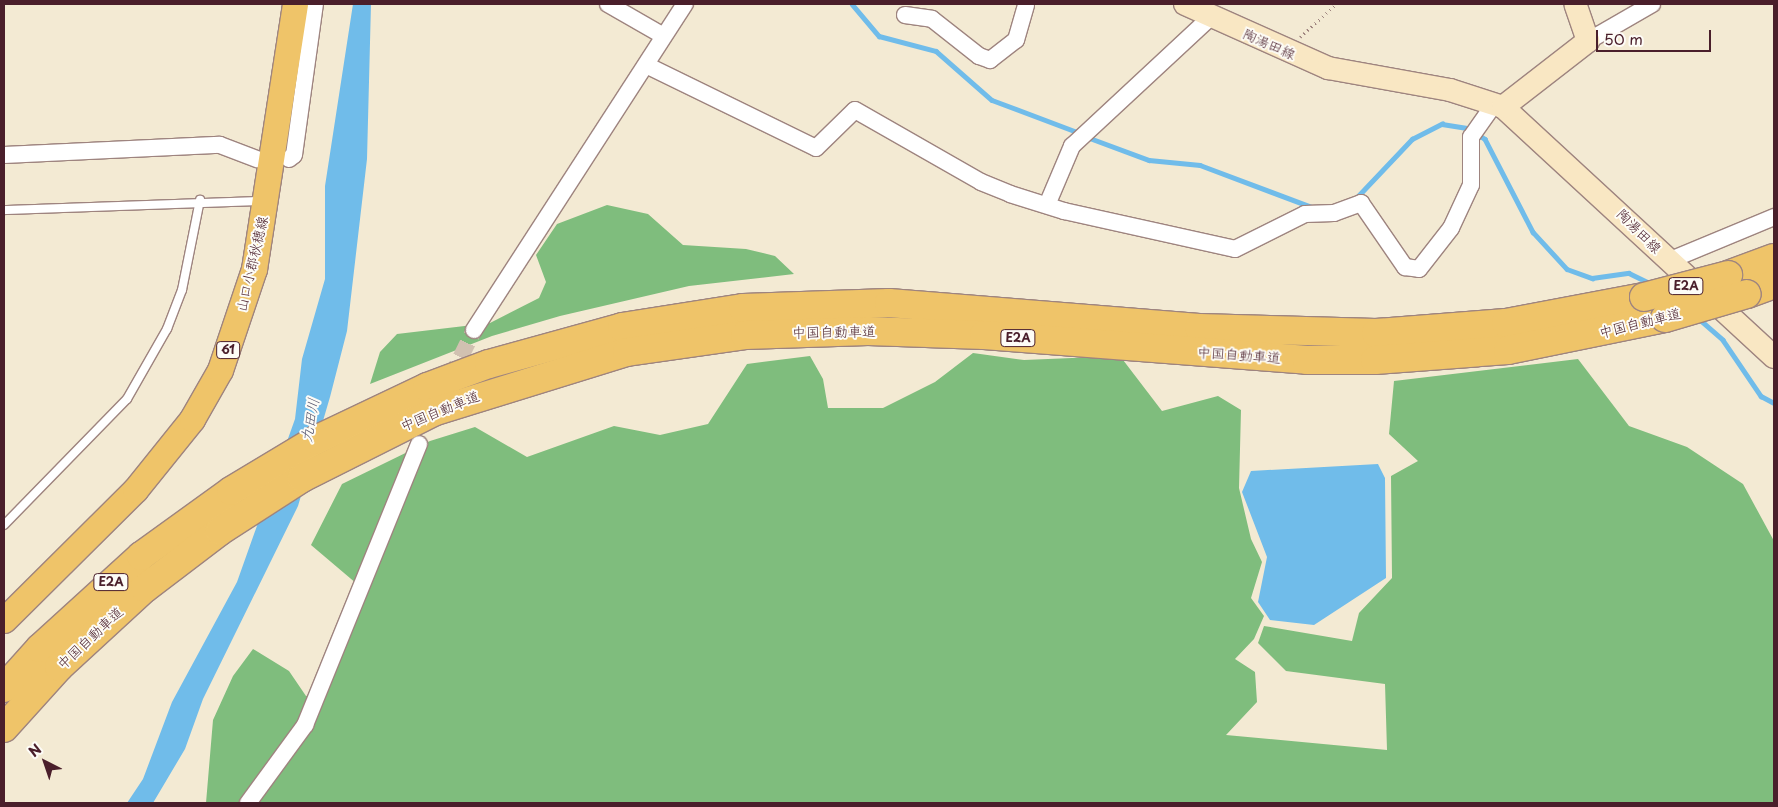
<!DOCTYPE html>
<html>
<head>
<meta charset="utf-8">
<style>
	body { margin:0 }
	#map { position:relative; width:1778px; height:807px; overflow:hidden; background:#f3ead3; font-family:"Playpen Sans","Klee One",sans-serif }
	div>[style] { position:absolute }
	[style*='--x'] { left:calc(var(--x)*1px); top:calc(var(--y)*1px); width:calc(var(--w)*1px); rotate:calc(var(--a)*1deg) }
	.forest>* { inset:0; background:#7fbd7d }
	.water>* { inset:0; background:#70bcea }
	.stream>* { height:4.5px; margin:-2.25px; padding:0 2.25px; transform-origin:2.25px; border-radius:2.25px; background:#70bcea }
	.minor-tunnel>* { height:16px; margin-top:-8px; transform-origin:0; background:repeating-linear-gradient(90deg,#d1c1b1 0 16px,transparent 0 24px) }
	.path>* { height:2.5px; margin-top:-1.25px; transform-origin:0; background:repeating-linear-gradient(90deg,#9e847f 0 1px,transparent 0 5px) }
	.roads { filter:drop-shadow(1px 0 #9e847f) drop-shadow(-1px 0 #9e847f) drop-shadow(0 1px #9e847f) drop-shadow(0 -1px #9e847f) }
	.service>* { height:8px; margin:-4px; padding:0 4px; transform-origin:4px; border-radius:4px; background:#fff }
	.minor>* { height:16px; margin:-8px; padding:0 8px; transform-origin:8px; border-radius:8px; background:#fff }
	.secondary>* { height:22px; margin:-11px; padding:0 11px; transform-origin:11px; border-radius:11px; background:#f9e7c3 }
	.primary>* { height:25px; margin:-12.5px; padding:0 12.5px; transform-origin:12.5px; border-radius:12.5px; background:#efc469 }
	.motorway>* { height:28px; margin:-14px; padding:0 14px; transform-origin:14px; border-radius:14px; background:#efc469 }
	.bridges { filter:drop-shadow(1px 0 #9e847f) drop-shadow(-1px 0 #9e847f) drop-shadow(0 1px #9e847f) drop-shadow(0 -1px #9e847f) }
	.motorway-bridge>* { height:28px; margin:-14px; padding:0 14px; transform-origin:14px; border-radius:14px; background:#efc469 }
	span { translate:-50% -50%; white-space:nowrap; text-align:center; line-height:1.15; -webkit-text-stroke:4px #fdfcf7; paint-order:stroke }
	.shield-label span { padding:1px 4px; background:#fdfcf7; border:1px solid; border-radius:4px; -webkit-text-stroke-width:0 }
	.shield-label { font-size:12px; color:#4a1f2b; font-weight:700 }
	.street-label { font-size:14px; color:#4a1f2b }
	.water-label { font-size:15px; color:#57566e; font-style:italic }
	.frame { position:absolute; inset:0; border:5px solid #4a1f2b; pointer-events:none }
	.north { position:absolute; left:20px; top:737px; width:50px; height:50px; -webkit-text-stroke:4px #fdfcf7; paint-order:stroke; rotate:319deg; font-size:14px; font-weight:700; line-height:20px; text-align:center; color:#4a1f2b }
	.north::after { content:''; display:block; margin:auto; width:18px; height:22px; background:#4a1f2b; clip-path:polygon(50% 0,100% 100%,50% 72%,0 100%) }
	.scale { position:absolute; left:1596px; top:30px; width:115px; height:22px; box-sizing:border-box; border:2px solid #4a1f2b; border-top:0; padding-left:6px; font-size:15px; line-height:18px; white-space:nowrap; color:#4a1f2b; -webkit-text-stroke:4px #fdfcf7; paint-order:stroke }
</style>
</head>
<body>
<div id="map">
	<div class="forest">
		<i style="clip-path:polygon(607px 205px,648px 214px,683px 245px,746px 249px,775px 256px,794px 274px,689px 286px,560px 316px,492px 336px,370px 384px,380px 352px,397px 334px,490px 323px,539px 298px,546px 282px,536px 255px,557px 224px)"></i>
		<i style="clip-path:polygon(973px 353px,1024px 360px,1120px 356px,1162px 411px,1218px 396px,1241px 410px,1239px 488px,1251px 539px,1262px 562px,1251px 598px,1264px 616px,1254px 639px,1235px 659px,1255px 672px,1257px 702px,1226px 735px,1387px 750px,1385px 684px,1286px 671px,1258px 643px,1264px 626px,1352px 641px,1359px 613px,1392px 578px,1391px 476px,1418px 461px,1389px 434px,1394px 381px,1578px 359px,1629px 426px,1687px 447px,1743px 484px,1774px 541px,1774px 803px,206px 803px,213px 720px,233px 676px,253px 649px,289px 671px,306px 696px,328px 690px,349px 633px,357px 584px,311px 545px,342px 484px,430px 441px,475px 427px,527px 457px,614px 426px,660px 435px,708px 424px,747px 364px,810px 356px,823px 379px,828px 408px,883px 408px,935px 382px)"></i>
	</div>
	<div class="water">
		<i style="clip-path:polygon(353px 4px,371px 4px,367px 159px,347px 331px,330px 397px,298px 506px,203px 699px,185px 749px,153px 803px,127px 803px,143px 779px,172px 702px,237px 582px,295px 419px,302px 359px,325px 279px,325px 186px)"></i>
		<i style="clip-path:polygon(1378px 464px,1385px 478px,1386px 578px,1314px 625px,1270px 620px,1258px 602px,1267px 557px,1242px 492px,1251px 471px)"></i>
	</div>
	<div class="stream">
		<i style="--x:852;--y:4;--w:42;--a:49.8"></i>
		<i style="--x:879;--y:36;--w:59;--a:14.7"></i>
		<i style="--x:936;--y:51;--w:74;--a:41.2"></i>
		<i style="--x:992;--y:100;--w:94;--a:20.6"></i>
		<i style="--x:1087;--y:137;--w:66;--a:20.4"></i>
		<i style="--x:1149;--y:160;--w:51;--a:5.6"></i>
		<i style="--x:1200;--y:165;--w:120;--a:20.6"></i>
		<i style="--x:1357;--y:197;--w:80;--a:-46.5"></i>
		<i style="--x:1412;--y:139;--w:34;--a:-27"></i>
		<i style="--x:1442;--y:124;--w:25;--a:9"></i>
		<i style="--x:1467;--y:128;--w:21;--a:31"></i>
		<i style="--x:1485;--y:139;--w:105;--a:62.7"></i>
		<i style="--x:1533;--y:232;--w:50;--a:47.4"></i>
		<i style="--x:1567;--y:269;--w:27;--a:20"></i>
		<i style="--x:1592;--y:278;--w:37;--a:-8"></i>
		<i style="--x:1629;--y:273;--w:28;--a:26"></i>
		<i style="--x:1698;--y:318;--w:33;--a:41"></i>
		<i style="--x:1723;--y:340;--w:68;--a:55.8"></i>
		<i style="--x:1761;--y:396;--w:15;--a:28"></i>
	</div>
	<div class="minor-tunnel">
		<i style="--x:450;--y:379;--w:55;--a:-63.9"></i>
	</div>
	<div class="path">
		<i style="--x:1300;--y:37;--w:49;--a:-42.5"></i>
	</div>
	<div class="roads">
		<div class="service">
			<i style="--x:4;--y:210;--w:258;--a:-2"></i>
			<i style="--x:4;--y:525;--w:176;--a:-45.7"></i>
			<i style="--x:127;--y:399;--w:81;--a:-60.3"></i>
			<i style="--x:167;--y:329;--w:42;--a:-69"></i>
			<i style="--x:182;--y:290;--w:92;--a:-78.7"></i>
		</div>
		<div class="minor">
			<i style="--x:608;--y:4;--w:62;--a:29.9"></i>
			<i style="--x:905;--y:15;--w:27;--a:8"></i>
			<i style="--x:932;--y:19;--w:60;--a:38.2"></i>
			<i style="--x:979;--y:56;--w:12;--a:20"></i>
			<i style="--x:990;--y:60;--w:33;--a:-38"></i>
			<i style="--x:1016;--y:40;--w:37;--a:-74"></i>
			<i style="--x:1588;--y:41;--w:74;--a:-30"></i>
			<i style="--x:646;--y:65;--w:189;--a:26"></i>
			<i style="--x:816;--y:148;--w:54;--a:-44.3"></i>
			<i style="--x:855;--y:110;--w:145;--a:29.7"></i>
			<i style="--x:981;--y:182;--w:31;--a:22"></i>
			<i style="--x:1010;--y:194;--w:57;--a:17.5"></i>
			<i style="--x:1064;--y:211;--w:175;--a:12.5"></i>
			<i style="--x:1235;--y:249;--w:78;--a:-26.6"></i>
			<i style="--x:1305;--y:214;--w:29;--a:-2"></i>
			<i style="--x:1334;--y:213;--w:29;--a:-20"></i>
			<i style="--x:1361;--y:203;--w:78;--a:55.5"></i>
			<i style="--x:1405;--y:267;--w:14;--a:8"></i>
			<i style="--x:1419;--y:269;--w:52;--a:-52"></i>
			<i style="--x:1451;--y:228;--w:47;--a:-65.1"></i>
			<i style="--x:1471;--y:185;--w:48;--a:-90"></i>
			<i style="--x:1471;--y:137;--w:42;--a:-54.8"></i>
			<i style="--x:4;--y:155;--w:216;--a:-2.7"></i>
			<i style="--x:220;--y:145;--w:40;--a:21"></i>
			<i style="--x:289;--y:159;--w:6;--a:-39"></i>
			<i style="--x:294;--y:155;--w:152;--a:-82.1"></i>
			<i style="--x:1047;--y:205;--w:64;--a:-67"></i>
			<i style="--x:1072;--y:146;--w:190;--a:-42.9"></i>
			<i style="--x:1668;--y:261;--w:115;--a:-22.5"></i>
			<i style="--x:474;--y:330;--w:388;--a:-57.1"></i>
			<i style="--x:248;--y:803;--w:97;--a:-53.8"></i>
			<i style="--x:305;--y:725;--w:303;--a:-67.9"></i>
		</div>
		<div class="secondary">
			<i style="--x:1185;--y:4;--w:157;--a:24.1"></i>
			<i style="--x:1328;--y:68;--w:124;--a:10.2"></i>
			<i style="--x:1450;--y:90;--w:56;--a:17.8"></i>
			<i style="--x:1503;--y:107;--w:369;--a:42.7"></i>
			<i style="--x:1503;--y:107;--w:108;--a:-37.8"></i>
			<i style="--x:1588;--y:41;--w:39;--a:-109"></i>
		</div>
		<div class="primary">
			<i style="--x:4;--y:620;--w:185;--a:-44.8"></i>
			<i style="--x:135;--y:490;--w:91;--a:-51.2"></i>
			<i style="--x:192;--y:419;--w:56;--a:-60.3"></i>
			<i style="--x:220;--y:370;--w:107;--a:-71.4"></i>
			<i style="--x:254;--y:269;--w:268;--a:-81.2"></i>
		</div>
		<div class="motorway">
			<i style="--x:1728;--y:275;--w:49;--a:-20.3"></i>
			<i style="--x:1747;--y:294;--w:29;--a:-20"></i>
			<i style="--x:4;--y:688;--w:54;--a:-48"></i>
			<i style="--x:40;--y:648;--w:137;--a:-42.3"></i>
			<i style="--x:141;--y:556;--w:111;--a:-35.8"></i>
			<i style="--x:231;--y:491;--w:99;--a:-31"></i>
			<i style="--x:316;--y:440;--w:123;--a:-25.5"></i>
			<i style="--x:427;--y:387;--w:66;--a:-20.4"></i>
			<i style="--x:489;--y:364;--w:138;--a:-15.5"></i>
			<i style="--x:622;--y:327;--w:122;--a:-8.9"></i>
			<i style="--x:743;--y:308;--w:146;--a:-2"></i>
			<i style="--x:889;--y:303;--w:311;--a:4.6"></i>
			<i style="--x:1199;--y:328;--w:177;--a:1.6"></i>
			<i style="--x:1376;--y:333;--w:130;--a:-4.4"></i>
			<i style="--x:1506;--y:323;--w:140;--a:-10.7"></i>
			<i style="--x:4;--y:728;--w:82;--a:-48"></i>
			<i style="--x:59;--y:667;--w:117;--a:-42.6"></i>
			<i style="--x:145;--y:588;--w:94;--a:-37.2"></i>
			<i style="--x:220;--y:531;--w:98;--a:-32.9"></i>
			<i style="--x:302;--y:478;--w:147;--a:-26.7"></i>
			<i style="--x:433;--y:412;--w:203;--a:-17.2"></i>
			<i style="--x:627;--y:352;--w:119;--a:-8.2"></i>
			<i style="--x:745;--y:335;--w:123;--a:-1.9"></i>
			<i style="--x:868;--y:331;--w:116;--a:2"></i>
			<i style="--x:984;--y:335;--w:324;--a:4.4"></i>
			<i style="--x:1307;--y:360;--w:68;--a:0"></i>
			<i style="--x:1375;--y:360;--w:133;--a:-4.3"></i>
			<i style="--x:1508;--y:350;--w:160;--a:-11.5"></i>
		</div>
	</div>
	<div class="bridges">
		<div class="motorway-bridge">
			<i style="--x:1644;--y:297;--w:87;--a:-14.7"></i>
			<i style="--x:1665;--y:318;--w:85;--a:-16.3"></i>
		</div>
	</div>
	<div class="shield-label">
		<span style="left:1686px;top:286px">E2A</span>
		<span style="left:1018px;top:338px">E2A</span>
		<span style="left:228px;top:350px">61</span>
		<span style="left:111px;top:582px">E2A</span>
	</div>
	<div class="street-label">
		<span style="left:1269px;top:44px;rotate:24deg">陶湯田線</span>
		<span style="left:1639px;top:231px;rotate:45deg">陶湯田線</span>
		<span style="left:252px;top:264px;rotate:-77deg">山口小郡秋穂線</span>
		<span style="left:1640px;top:323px;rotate:-14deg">中国自動車道</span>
		<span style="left:834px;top:332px;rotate:-1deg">中国自動車道</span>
		<span style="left:1239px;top:355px;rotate:4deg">中国自動車道</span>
		<span style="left:440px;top:411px;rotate:-22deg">中国自動車道</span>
		<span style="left:90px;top:638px;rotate:-43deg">中国自動車道</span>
	</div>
	<div class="water-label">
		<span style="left:309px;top:420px;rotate:-80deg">九田川</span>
	</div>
	<div class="frame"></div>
	<div class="north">N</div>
	<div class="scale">50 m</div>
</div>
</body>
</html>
